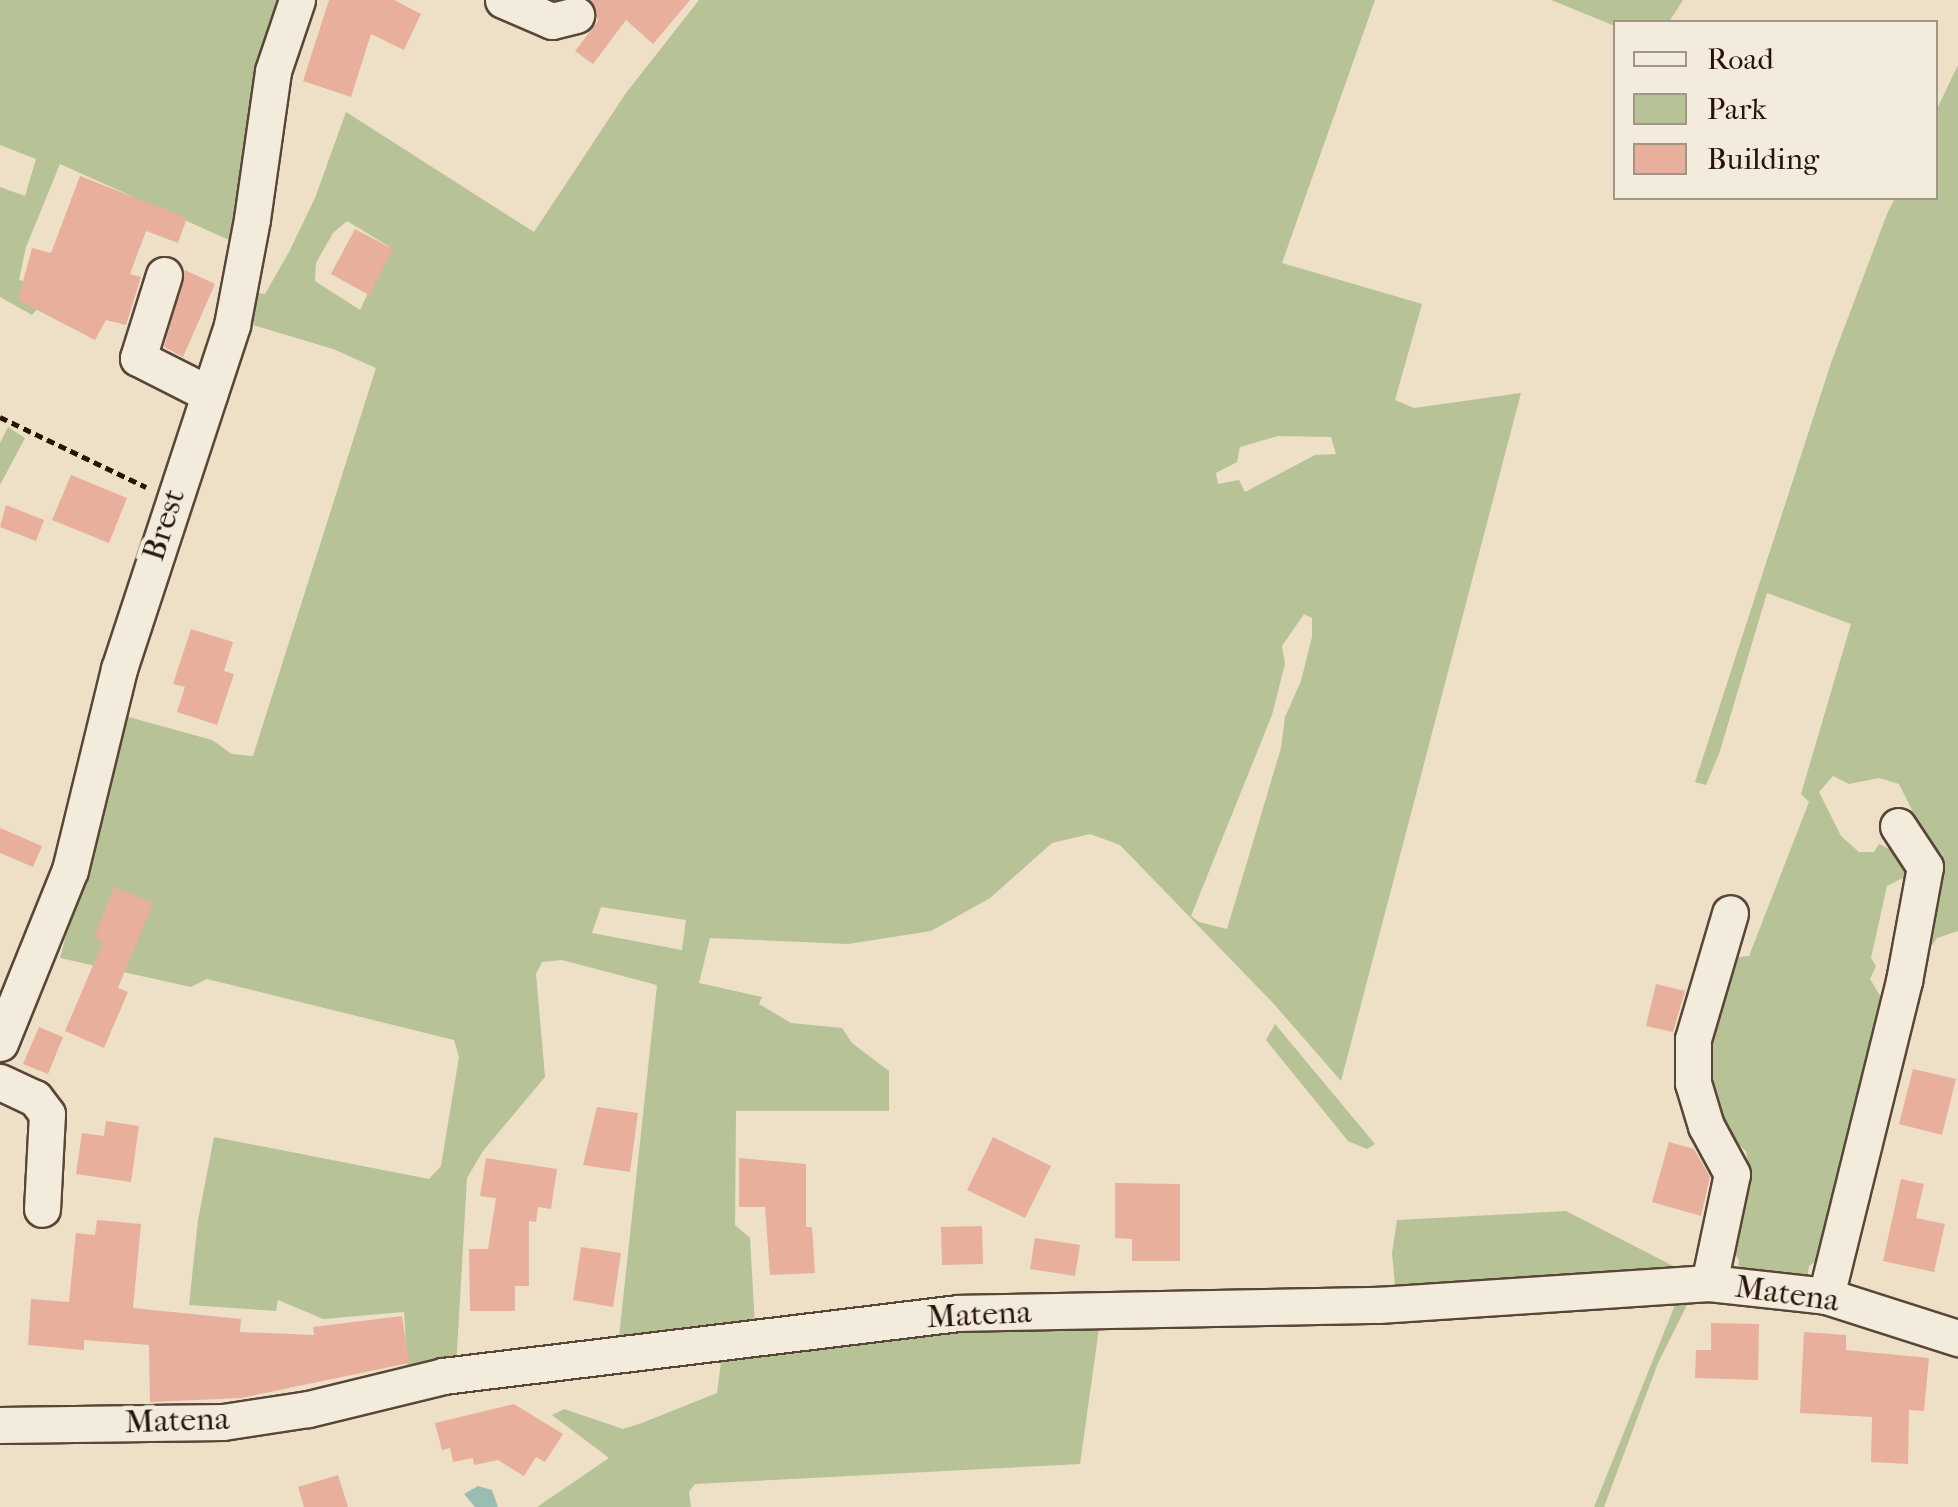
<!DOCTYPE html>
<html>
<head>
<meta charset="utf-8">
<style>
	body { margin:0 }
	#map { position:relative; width:1958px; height:1507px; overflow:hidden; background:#ede0c7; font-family:"IM FELL French Canon",serif }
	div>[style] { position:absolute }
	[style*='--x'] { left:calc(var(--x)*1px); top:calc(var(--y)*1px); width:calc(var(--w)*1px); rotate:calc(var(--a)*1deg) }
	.green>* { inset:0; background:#b7c296 }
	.water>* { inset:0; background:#9abdb1 }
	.building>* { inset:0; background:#e8af9d }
	.path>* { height:5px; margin-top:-2.5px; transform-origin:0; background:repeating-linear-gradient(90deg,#281307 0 8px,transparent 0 13px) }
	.roads { filter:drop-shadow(2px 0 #594637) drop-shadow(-2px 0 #594637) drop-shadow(0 2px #594637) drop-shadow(0 -2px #594637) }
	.minor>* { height:35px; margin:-17.5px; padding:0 17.5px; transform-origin:17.5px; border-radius:17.5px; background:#f3ebdb }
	span { translate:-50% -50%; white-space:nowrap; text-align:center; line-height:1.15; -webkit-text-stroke:9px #f3ebdb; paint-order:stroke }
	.street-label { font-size:32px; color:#281307 }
	.legend { position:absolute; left:1613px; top:20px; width:325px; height:180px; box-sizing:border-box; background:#f3ebdb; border:2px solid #a29586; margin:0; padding:12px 18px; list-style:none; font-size:30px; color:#281307 }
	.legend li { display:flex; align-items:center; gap:20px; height:50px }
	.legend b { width:50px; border:2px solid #a29586 }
</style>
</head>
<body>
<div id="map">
	<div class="green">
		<i style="clip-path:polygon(0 0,286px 0,238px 244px,60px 164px,26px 247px,19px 280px,53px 290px,32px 315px,0 297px,0 187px,25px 196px,36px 159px,0 145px)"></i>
		<i style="clip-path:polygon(evenodd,699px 0,1375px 0,1282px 263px,1422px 304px,1395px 400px,1414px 408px,1521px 393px,1341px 1081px,1273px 1003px,1120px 845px,1090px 834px,1052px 843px,990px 898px,931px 931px,848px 944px,710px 938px,699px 983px,762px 997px,759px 1004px,791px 1023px,842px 1028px,852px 1043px,889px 1071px,889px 1111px,736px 1111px,735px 1225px,750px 1238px,755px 1326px,618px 1346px,657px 985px,562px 960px,542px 962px,536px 974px,545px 1077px,483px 1151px,467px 1178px,456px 1368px,408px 1375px,404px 1312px,323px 1319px,278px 1300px,276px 1311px,189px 1305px,198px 1220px,214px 1137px,429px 1179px,441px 1166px,459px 1057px,454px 1040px,207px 979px,191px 987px,60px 958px,125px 716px,212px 740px,232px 754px,253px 756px,376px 368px,333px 349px,237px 320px,248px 292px,265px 294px,289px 252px,315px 198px,346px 112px,534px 232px,626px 93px,699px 0,347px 221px,390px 247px,360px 310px,315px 281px,316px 263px,333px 233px,347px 221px,699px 0,1278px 436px,1331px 437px,1336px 454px,1315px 455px,1245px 492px,1239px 480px,1218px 484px,1216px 473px,1237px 462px,1240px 447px,1278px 436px,699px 0,1304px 614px,1312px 618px,1312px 637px,1301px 681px,1285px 717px,1281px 748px,1227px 929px,1199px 922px,1191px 916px,1272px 715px,1285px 664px,1282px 646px,1304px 614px,699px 0,601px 907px,686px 920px,682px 950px,592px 933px,601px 907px)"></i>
		<i style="clip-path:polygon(1551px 0,1683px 0,1669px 22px,1616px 22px,1615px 26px)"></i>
		<i style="clip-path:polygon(1958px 65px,1958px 931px,1937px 938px,1930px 948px,1925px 943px,1943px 855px,1918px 831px,1917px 820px,1899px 784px,1879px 778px,1849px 784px,1833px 776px,1819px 792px,1841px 836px,1859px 852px,1874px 852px,1879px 844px,1895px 852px,1915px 872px,1887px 886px,1871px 958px,1876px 966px,1870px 979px,1885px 1004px,1818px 1260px,1809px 1266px,1807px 1280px,1738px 1270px,1739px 1260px,1731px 1249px,1750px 1173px,1746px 1151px,1724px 1133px,1698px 1061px,1731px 958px,1749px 956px,1809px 802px,1801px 794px,1851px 624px,1767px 593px,1720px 751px,1706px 785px,1695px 782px,1831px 363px,1887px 214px,1895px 198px,1936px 198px,1936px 111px)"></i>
		<i style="clip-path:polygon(8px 427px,25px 438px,0 485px,0 443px)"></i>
		<i style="clip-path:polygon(1275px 1024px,1375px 1144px,1367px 1149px,1348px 1141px,1266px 1040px)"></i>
		<i style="clip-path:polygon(1566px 1211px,1685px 1272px,1403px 1291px,1395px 1285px,1392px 1253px,1397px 1220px)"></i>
		<i style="clip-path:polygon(1679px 1295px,1692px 1295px,1658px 1363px,1604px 1507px,1594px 1507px)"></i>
		<i style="clip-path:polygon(1100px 1321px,1080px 1464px,695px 1484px,689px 1492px,691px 1507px,537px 1507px,609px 1458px,552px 1415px,564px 1409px,623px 1429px,642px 1423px,717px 1393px,722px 1355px,951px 1326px)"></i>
	</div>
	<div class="water">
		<i style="clip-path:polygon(478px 1486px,492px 1490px,498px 1507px,475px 1507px,464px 1494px)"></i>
	</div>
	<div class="building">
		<i style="clip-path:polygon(329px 0,394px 0,421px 14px,404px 50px,371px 34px,351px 97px,303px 81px)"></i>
		<i style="clip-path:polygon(591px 0,690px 0,653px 44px,626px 20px,593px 64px,575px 51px,598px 21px)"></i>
		<i style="clip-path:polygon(80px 176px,187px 218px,178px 243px,146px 231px,130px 274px,141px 277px,126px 325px,106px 320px,95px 340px,18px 300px,32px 248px,51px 253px)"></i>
		<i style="clip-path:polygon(355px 229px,393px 249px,369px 295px,331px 274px)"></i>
		<i style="clip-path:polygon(185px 270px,215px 284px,183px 357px,164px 347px)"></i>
		<i style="clip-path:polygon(71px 475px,127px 498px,109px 543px,52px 520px)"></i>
		<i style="clip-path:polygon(6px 505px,44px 520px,36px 541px,0 527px)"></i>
		<i style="clip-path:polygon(191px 629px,233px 642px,224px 671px,234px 674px,217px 725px,177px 712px,185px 687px,173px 684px)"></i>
		<i style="clip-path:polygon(0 828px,42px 846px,33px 867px,0 853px)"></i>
		<i style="clip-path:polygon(114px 887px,153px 903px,118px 988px,128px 992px,104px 1048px,65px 1031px,103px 942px,94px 939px)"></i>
		<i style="clip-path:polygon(1656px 984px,1685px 991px,1673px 1032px,1646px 1026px)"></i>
		<i style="clip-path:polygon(39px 1027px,63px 1037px,48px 1074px,23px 1064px)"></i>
		<i style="clip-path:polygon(1913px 1069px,1956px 1079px,1942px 1135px,1899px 1124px)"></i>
		<i style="clip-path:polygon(597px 1107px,638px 1113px,630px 1172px,583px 1165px)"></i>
		<i style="clip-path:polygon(106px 1121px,139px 1126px,131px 1182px,76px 1174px,82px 1133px,104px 1136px)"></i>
		<i style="clip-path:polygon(993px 1137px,1051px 1166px,1025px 1218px,967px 1190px)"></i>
		<i style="clip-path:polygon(1669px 1142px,1694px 1149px,1710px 1177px,1701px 1216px,1652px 1202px)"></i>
		<i style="clip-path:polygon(486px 1158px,557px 1169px,551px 1209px,538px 1207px,536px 1222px,529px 1221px,529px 1286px,515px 1286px,515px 1311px,470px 1311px,469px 1249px,488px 1249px,496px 1198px,480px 1196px)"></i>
		<i style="clip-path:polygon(739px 1158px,806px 1164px,806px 1227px,812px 1227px,815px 1273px,770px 1275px,765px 1207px,739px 1207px)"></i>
		<i style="clip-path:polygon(1901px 1179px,1924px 1184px,1916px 1218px,1945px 1224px,1934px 1272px,1883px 1261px)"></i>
		<i style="clip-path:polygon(1115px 1183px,1180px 1184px,1180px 1261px,1132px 1261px,1132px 1239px,1115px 1238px)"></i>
		<i style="clip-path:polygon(97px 1220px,141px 1224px,133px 1308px,241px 1319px,240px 1332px,314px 1335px,313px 1327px,402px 1316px,409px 1363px,241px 1398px,150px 1402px,149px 1345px,84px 1340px,84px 1350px,28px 1345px,31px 1299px,69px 1302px,76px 1233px,95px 1235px)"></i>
		<i style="clip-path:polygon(982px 1226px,983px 1264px,942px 1265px,941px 1227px)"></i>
		<i style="clip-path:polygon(1035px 1238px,1080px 1245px,1075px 1276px,1030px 1269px)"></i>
		<i style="clip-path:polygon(581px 1247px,621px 1253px,613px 1307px,573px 1300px)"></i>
		<i style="clip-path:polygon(1711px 1323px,1759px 1324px,1758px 1380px,1695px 1378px,1696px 1350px,1711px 1350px)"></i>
		<i style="clip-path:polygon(1804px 1332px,1846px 1335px,1846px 1350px,1929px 1358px,1924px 1411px,1909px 1410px,1908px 1464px,1871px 1462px,1872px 1417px,1800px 1413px)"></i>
		<i style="clip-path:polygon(514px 1404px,563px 1434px,545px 1462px,536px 1457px,524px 1476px,498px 1460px,474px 1465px,473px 1458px,453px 1462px,450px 1448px,442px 1450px,435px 1423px)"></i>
		<i style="clip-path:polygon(338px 1475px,348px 1507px,304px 1507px,298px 1487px)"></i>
	</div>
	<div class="path">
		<i style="--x:0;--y:417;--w:162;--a:25.6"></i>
	</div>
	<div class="roads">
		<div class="minor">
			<i style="--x:503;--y:0;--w:53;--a:23.2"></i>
			<i style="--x:552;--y:21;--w:25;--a:-14"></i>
			<i style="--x:164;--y:275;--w:87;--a:107.4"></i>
			<i style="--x:138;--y:358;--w:80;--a:26.9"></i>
			<i style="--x:0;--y:1043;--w:187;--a:-68"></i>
			<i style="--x:70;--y:870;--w:207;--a:-76.3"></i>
			<i style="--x:119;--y:669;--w:362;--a:-71.8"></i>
			<i style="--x:232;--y:325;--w:108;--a:-79.3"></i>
			<i style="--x:252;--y:219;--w:149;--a:-81.9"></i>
			<i style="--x:273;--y:71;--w:75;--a:-71.3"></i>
			<i style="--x:0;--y:1082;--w:38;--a:25"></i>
			<i style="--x:35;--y:1098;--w:20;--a:53"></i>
			<i style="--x:47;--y:1114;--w:95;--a:93"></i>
			<i style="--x:1709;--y:1283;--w:111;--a:-78.1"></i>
			<i style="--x:1732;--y:1174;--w:55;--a:-118.4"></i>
			<i style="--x:1706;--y:1126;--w:45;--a:-106.8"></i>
			<i style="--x:1693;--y:1083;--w:44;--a:-90"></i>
			<i style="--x:1693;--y:1039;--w:131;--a:-73.6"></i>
			<i style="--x:1826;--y:1296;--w:325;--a:-76.1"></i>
			<i style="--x:1904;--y:981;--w:116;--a:-79.6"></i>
			<i style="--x:1925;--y:867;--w:49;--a:-123.4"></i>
			<i style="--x:0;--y:1425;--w:223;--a:-0.8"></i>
			<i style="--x:223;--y:1422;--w:86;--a:-8.7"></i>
			<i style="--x:308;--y:1409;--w:139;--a:-13.7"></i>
			<i style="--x:443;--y:1376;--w:519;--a:-6.97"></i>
			<i style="--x:958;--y:1313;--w:420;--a:-1.1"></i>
			<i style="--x:1378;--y:1305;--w:332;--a:-3.8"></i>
			<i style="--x:1709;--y:1283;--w:118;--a:6.3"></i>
			<i style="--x:1826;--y:1296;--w:139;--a:17.7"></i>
		</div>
	</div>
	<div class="street-label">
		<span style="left:164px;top:525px;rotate:-72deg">Brest</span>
		<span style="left:1787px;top:1294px;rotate:8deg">Matena</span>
		<span style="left:979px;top:1315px;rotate:-3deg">Matena</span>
		<span style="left:177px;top:1421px;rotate:-2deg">Matena</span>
	</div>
	<ul class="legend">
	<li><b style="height:12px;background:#f3ebdb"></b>Road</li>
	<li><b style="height:28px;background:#b7c296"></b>Park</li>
	<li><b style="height:28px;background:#e8af9d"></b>Building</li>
	</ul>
</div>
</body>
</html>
